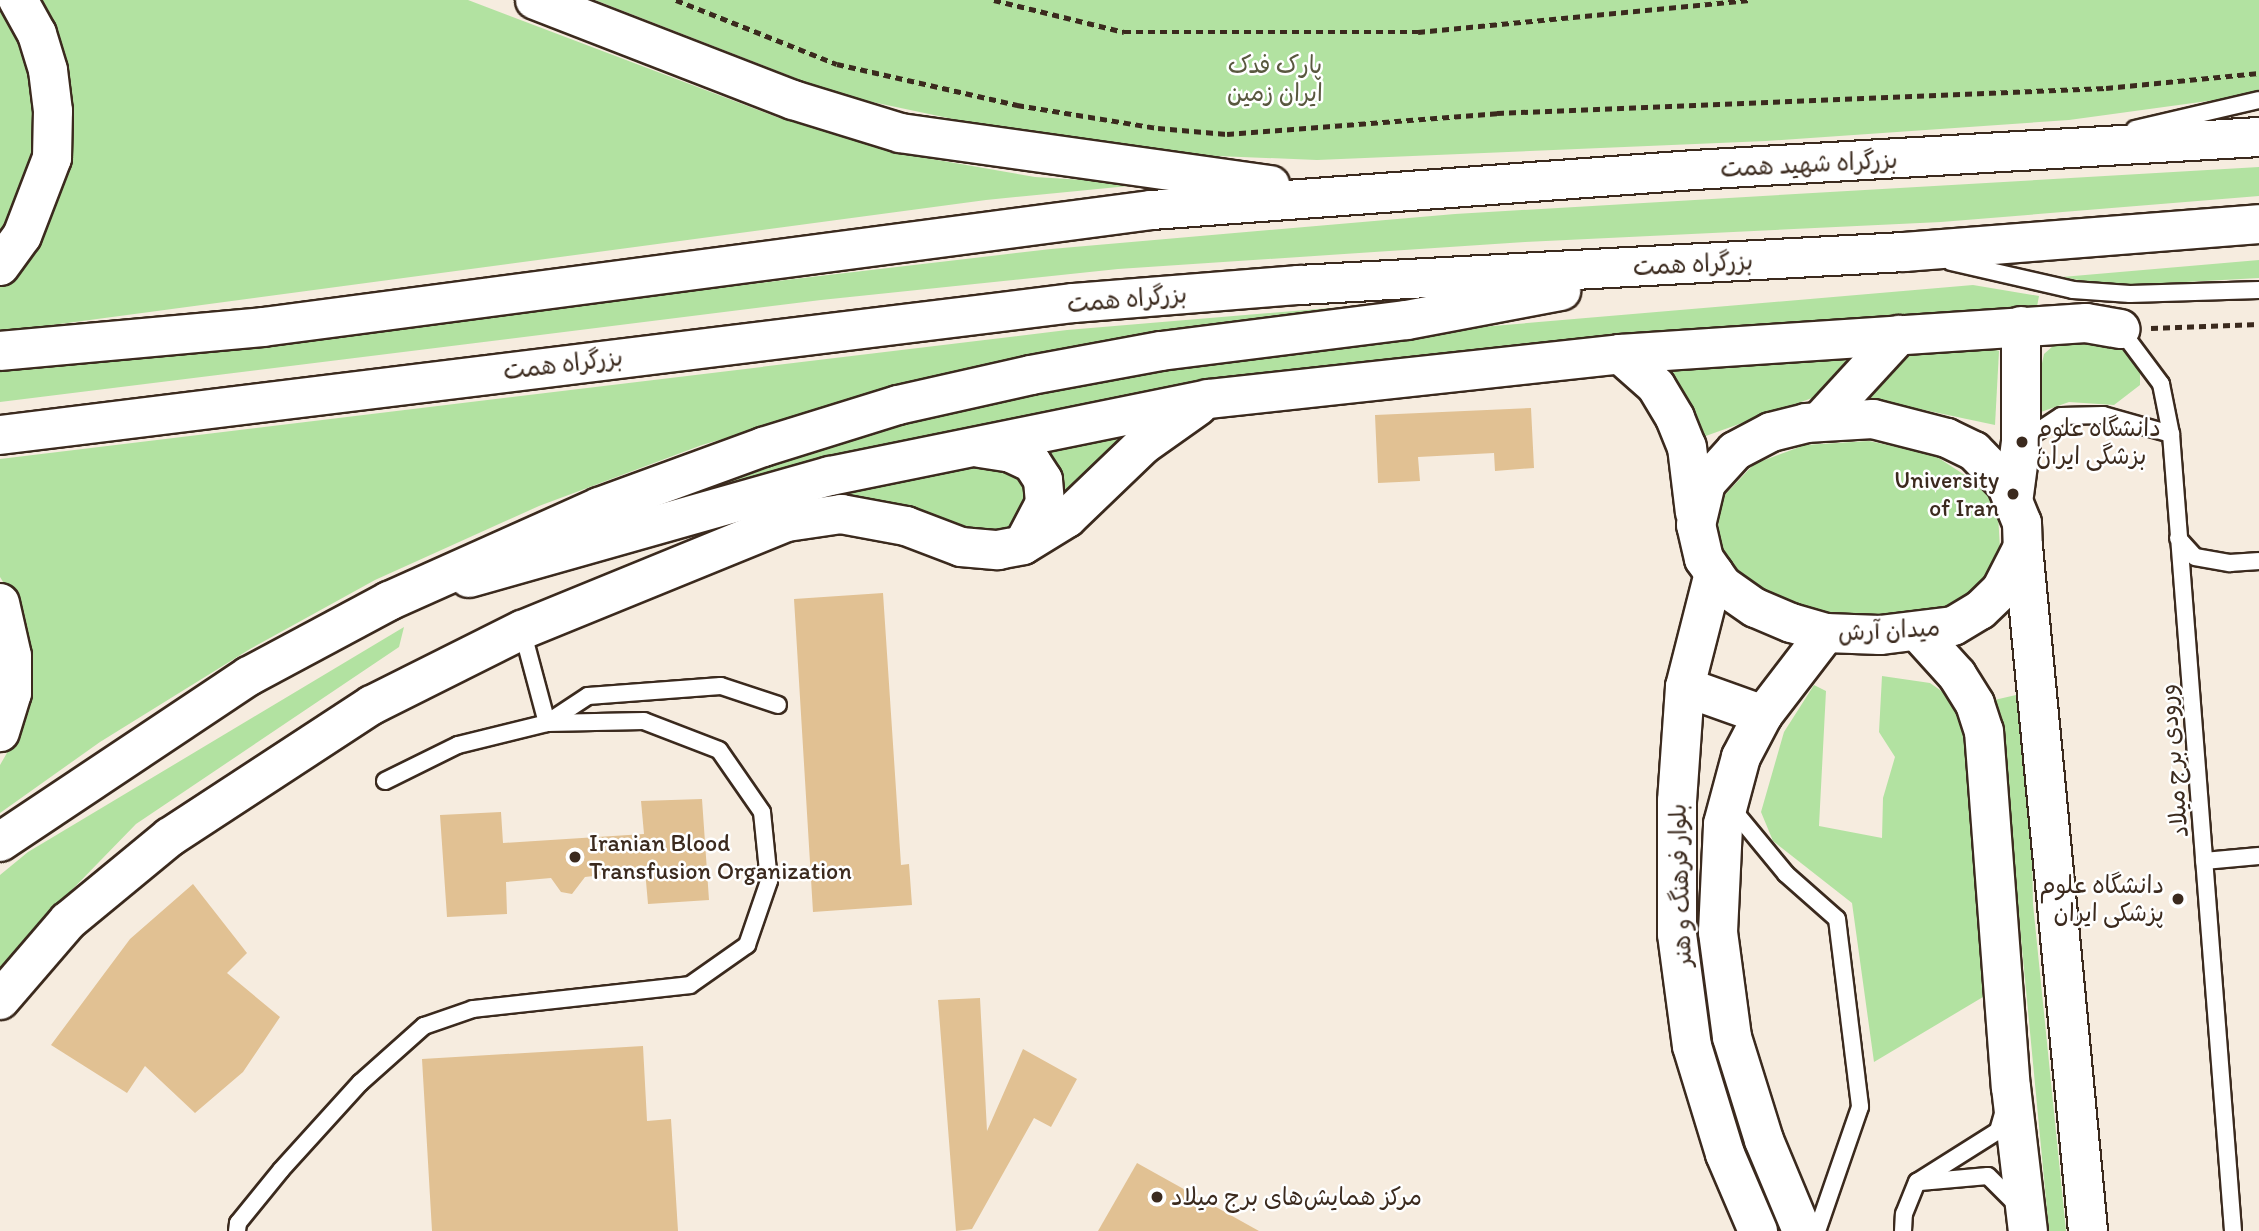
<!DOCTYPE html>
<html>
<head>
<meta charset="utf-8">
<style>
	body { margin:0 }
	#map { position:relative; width:2259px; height:1231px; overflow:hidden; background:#f6ecdf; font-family:Itim,"Playpen Sans Arabic",sans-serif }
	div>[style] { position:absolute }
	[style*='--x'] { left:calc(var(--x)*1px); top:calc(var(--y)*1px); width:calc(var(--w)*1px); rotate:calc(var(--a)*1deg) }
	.green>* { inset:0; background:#b2e2a1 }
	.building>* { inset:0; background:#e1c193 }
	.path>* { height:4.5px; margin-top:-2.25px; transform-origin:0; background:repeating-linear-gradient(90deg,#3b2a1e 0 7px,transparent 0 12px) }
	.roads { filter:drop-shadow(2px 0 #3b2a1e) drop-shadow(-2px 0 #3b2a1e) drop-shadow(0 2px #3b2a1e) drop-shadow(0 -2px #3b2a1e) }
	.lane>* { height:16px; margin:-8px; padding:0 8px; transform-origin:8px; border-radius:8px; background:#fff }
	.secondary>* { height:38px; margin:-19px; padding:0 19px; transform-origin:19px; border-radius:19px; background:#fff }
	.highway>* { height:38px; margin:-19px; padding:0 19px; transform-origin:19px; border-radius:19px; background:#fff }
	.dots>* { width:19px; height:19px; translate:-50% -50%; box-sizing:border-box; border:4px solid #fff; border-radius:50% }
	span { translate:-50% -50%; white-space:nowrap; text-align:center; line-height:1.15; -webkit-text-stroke:5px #fff; paint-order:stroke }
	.park-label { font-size:24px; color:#59583f }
	.street-label { font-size:24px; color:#3b2a1e }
	.poi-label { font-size:24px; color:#3b2a1e }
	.left { translate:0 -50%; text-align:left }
	.right { translate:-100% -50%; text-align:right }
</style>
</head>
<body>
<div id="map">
	<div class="green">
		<i style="clip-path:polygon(28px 0,468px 0,779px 118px,903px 154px,1035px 177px,1149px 184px,986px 200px,0 332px,0 279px,46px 217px)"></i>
		<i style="clip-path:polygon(595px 0,2259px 0,2259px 94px,2069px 120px,1766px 141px,1317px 160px,1192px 155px,1086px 147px,839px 95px)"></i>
		<i style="clip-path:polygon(0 1px,32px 58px,39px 153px,0 246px)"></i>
		<i style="clip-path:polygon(2259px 167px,2259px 196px,1941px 222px,1525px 242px,1118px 269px,821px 300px,0 402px,0 372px,1051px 249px,1455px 214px)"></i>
		<i style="clip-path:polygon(2259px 260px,2259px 278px,2113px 286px,2062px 277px)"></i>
		<i style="clip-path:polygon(1973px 285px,2039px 296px,2036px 312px,1586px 346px,600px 522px,846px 439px,1038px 391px,1138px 372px,1481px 327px)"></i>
		<i style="clip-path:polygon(1414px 301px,925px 380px,702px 445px,539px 506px,375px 580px,250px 649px,100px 742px,0 813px,0 765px,15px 739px,5px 585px,0 577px,0 459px,1067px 330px)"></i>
		<i style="clip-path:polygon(2102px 335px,2129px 349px,2140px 369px,2140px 385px,2114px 405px,2069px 402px,2041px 412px,2033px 405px,2044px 354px,2062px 338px)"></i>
		<i style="clip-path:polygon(1971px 342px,1999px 351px,1995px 425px,1863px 397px,1894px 360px,1930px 344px)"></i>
		<i style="clip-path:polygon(1855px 354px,1815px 397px,1700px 438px,1668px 371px)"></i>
		<i style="clip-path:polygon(1173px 414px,1055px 514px,1037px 451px)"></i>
		<i style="clip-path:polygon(1869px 441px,1934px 455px,1983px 487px,1998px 514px,2000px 549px,1989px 578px,1943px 611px,1870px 620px,1804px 610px,1753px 589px,1730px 567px,1717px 539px,1721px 499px,1754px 464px,1805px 445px)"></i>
		<i style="clip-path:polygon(982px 458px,1030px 483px,1025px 522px,989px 538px,822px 496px)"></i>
		<i style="clip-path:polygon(404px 627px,399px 647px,136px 824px,27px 936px,0 971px,0 875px,28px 852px)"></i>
		<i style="clip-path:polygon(1882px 676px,1930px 683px,1953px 699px,1969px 734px,1983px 997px,1874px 1062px,1852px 903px,1773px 841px,1761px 812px,1784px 732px,1814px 685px,1826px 691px,1819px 826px,1882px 838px,1883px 798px,1895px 757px,1879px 732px)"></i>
		<i style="clip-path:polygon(2029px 692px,2033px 904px,2066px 1231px,2049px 1231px,2003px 749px,1990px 701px)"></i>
	</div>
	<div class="building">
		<i style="clip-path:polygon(1531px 408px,1534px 468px,1495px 471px,1494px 453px,1418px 457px,1420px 481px,1378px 483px,1375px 415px)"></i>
		<i style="clip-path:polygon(883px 593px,901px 865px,909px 864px,912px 905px,813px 912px,794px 599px)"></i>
		<i style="clip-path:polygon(702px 799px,709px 900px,648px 904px,645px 870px,585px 877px,572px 894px,561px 892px,551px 878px,506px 882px,507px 914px,447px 917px,440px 815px,501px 812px,503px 843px,644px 834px,641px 801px)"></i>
		<i style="clip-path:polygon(193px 884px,247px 953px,227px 973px,280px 1017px,243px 1072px,195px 1113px,145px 1066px,127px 1093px,51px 1045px,130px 939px)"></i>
		<i style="clip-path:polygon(980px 998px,987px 1131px,1023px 1049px,1077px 1079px,1051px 1127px,1034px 1118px,972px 1229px,956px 1231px,938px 1000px)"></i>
		<i style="clip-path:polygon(643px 1046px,647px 1121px,671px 1119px,678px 1231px,432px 1231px,422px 1059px)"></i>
		<i style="clip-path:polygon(1137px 1163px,1259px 1231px,1098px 1231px)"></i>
	</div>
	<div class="path">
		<i style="--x:676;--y:0;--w:173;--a:21.7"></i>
		<i style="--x:837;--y:64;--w:185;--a:12.8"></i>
		<i style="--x:1017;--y:105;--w:143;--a:9.3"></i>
		<i style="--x:1158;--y:128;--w:69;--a:5"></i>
		<i style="--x:1227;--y:134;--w:271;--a:-4.4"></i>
		<i style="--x:1497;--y:113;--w:610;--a:-2.35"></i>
		<i style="--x:2106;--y:88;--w:154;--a:-5.6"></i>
		<i style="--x:994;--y:0;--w:134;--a:13.8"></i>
		<i style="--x:1124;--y:32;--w:294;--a:0"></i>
		<i style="--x:1418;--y:32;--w:333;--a:-5.5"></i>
		<i style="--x:2151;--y:328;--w:108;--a:-2.1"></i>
	</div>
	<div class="roads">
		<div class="lane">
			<i style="--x:2135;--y:129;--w:127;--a:-13.2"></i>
			<i style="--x:1951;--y:262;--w:125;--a:12.9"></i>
			<i style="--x:2073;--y:290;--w:57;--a:4"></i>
			<i style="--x:2130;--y:294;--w:129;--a:-1.8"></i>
			<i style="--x:2120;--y:329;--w:69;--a:53.3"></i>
			<i style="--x:2161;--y:384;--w:51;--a:78.7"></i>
			<i style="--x:2171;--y:434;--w:799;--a:85.55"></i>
			<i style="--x:2023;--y:441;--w:45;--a:-33.3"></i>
			<i style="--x:2061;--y:416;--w:42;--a:-1.4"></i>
			<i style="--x:2103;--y:415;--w:71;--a:15.6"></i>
			<i style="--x:2178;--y:538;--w:25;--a:48"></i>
			<i style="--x:2195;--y:557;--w:36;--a:10"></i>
			<i style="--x:2230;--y:563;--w:29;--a:-4"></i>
			<i style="--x:385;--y:781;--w:81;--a:-26.3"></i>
			<i style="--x:458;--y:745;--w:92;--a:-13.9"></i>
			<i style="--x:547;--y:723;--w:49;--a:-33.4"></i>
			<i style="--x:588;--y:696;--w:133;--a:-4.3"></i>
			<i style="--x:721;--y:686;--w:60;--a:18.4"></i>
			<i style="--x:1730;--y:806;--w:88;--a:50.5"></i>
			<i style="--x:1786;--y:874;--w:68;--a:41.4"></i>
			<i style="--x:1837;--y:919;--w:189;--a:83"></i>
			<i style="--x:1860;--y:1107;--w:131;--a:109.1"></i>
			<i style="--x:2204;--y:861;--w:55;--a:-5.2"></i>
			<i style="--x:1920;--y:1182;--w:68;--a:-5"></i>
			<i style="--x:1988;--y:1176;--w:41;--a:45"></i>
			<i style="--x:237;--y:1231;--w:8;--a:-83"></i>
			<i style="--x:238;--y:1223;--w:68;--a:-50.9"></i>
			<i style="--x:281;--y:1170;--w:118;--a:-47.8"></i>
			<i style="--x:360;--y:1083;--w:86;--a:-41.7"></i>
			<i style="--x:424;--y:1026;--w:52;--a:-19.1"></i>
			<i style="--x:473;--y:1009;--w:218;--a:-6.3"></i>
			<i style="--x:690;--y:985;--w:70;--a:-35.1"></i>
			<i style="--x:747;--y:945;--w:68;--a:-71"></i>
			<i style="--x:769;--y:881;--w:69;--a:-95.8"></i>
			<i style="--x:762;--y:812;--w:75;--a:-124.7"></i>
			<i style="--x:719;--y:750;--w:80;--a:-158.9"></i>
			<i style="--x:644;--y:721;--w:97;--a:178.8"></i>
			<i style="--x:547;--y:723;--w:96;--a:-105"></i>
			<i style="--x:1903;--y:1231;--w:17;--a:-87"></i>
			<i style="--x:1904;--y:1214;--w:35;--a:-68"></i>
			<i style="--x:1917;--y:1182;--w:96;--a:-32.2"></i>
			<i style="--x:1998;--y:1131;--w:19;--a:-74"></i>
		</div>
		<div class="secondary">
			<i style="--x:1620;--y:354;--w:48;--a:41.6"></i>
			<i style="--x:1656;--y:386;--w:37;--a:59"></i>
			<i style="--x:1675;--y:418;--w:31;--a:68"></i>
			<i style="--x:1687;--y:447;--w:66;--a:83.1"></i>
			<i style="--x:1873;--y:419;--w:76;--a:14.4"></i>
			<i style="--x:1947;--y:438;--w:30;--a:26"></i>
			<i style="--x:1974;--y:451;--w:46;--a:45.9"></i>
			<i style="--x:2006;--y:484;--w:42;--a:67.7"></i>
			<i style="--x:2022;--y:523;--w:24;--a:88"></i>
			<i style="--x:2023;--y:547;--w:48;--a:117.1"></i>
			<i style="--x:2001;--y:590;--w:29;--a:136"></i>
			<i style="--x:1980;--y:610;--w:31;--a:149"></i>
			<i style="--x:1953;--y:626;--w:74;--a:173"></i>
			<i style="--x:1880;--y:635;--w:54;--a:-177.9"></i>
			<i style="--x:1826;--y:633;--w:36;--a:-164"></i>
			<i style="--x:1791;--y:623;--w:39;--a:-157"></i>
			<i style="--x:1755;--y:608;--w:39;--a:-145"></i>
			<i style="--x:1723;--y:586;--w:33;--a:-125"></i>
			<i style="--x:1704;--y:559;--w:35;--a:-103"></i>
			<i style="--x:1696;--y:525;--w:43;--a:-76.6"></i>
			<i style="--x:1706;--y:483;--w:43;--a:-47.8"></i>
			<i style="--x:1735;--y:451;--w:41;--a:-27.8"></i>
			<i style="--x:1771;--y:432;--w:36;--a:-14"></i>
			<i style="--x:1806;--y:423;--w:67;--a:-3.4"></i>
			<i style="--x:1820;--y:421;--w:117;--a:-47.4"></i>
			<i style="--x:980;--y:448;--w:31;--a:9"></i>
			<i style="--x:1011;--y:453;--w:23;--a:25"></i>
			<i style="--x:1032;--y:463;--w:20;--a:57"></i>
			<i style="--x:1043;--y:480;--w:23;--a:85"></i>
			<i style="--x:1045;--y:503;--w:47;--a:117.6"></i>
			<i style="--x:2014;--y:495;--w:53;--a:-82.5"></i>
			<i style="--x:2021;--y:442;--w:116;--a:-90"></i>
			<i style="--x:2023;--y:547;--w:687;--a:84.57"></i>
			<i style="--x:1714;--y:573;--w:118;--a:104.3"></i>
			<i style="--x:1685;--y:687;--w:114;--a:94"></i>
			<i style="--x:1677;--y:801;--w:133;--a:90"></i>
			<i style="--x:1677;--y:934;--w:113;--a:82.4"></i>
			<i style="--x:1692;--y:1046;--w:113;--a:73"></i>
			<i style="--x:1725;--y:1154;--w:84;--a:66.8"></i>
			<i style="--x:469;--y:578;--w:375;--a:-15.8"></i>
			<i style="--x:830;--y:476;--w:386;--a:-11.5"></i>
			<i style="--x:1208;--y:399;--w:414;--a:-6.2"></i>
			<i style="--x:1620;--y:354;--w:467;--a:-3.8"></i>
			<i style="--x:2086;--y:323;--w:35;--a:10"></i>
			<i style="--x:1919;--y:633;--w:57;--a:47.9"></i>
			<i style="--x:1957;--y:675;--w:34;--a:58"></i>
			<i style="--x:1975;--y:704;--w:28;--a:72"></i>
			<i style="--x:1984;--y:731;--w:357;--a:85.7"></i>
			<i style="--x:2011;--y:1087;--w:145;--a:83.3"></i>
			<i style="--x:1685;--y:687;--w:83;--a:19.7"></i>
			<i style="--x:0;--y:1000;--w:104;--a:-49.3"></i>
			<i style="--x:68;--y:921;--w:132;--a:-39.5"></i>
			<i style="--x:170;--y:837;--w:241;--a:-33.2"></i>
			<i style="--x:372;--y:705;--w:168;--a:-26.6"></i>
			<i style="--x:522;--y:630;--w:286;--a:-22.2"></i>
			<i style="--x:787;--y:522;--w:55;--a:-8.4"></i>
			<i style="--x:841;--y:514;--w:66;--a:10.5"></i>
			<i style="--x:906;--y:526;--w:59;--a:20.9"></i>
			<i style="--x:961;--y:547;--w:37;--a:5"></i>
			<i style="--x:998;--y:550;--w:25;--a:-11"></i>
			<i style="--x:1023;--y:545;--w:52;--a:-31.5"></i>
			<i style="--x:1067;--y:518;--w:105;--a:-43.8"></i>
			<i style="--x:1143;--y:445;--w:67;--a:-35.3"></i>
			<i style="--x:1802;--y:1231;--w:99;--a:-112.7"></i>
			<i style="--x:1764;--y:1140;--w:108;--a:-107.3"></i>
			<i style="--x:1732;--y:1037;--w:106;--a:-97.6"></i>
			<i style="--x:1718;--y:932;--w:108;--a:-87.3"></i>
			<i style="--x:1723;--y:824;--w:69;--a:-75"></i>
			<i style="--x:1741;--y:757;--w:47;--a:-62.4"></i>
			<i style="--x:1763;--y:715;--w:103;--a:-52.5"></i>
		</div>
		<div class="highway">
			<i style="--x:535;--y:0;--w:277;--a:21.2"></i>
			<i style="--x:793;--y:100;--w:112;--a:17.1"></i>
			<i style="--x:900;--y:133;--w:374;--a:8"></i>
			<i style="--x:0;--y:266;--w:37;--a:-54"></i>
			<i style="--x:22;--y:236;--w:84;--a:-69"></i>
			<i style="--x:52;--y:158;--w:47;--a:-88.8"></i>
			<i style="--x:53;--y:111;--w:41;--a:-97"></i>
			<i style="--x:48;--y:70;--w:38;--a:-107"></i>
			<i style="--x:37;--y:34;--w:39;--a:-119"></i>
			<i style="--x:0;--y:351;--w:264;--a:-5.2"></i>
			<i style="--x:263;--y:327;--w:897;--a:-7.5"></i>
			<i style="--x:1152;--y:210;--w:543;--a:-4.22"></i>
			<i style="--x:1694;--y:170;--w:566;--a:-3.34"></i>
			<i style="--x:0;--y:435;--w:1082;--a:-7.01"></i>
			<i style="--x:1074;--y:303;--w:226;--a:-4.6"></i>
			<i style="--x:1299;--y:285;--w:606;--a:-3.12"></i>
			<i style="--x:1904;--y:252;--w:356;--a:-4.5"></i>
			<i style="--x:0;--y:603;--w:54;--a:77.2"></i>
			<i style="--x:12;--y:656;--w:37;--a:90"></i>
			<i style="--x:12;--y:693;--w:41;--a:107.1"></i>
			<i style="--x:0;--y:842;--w:299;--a:-33.7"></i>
			<i style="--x:249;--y:676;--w:159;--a:-28.2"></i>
			<i style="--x:389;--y:601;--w:230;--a:-24.1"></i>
			<i style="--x:599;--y:507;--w:175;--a:-20.1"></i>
			<i style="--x:763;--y:447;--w:141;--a:-17.3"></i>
			<i style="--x:898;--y:405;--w:136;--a:-12.7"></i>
			<i style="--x:1031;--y:375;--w:132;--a:-10.5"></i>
			<i style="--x:1161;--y:351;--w:248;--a:-7.2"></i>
			<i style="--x:1407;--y:320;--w:157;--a:-10.7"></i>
		</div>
	</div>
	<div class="dots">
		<i style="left:2022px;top:442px;background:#3b2a1e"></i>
		<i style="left:2013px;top:494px;background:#3b2a1e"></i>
		<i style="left:575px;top:857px;background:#3b2a1e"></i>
		<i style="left:2178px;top:899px;background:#3b2a1e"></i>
		<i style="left:1157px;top:1197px;background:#3b2a1e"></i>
	</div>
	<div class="park-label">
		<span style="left:1275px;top:79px">پارک فدک<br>ایران زمین</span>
	</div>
	<div class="street-label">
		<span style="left:1809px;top:164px;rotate:-3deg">بزرگراه شهید همت</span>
		<span style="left:1693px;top:264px;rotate:-3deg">بزرگراه همت</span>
		<span style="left:1127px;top:299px;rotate:-5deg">بزرگراه همت</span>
		<span style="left:563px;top:364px;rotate:-7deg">بزرگراه همت</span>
		<span style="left:1889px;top:630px;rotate:-3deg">میدان آرش</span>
		<span style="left:2173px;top:761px;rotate:-95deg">ورودی برج میلاد</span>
		<span style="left:1680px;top:885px;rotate:-92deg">بلوار فرهنگ و هنر</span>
	</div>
	<div class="poi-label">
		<span class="left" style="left:2036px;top:442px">دانشگاه علوم<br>بزشگى ايران</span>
		<span class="right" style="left:1999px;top:494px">University<br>of Iran</span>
		<span class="left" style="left:589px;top:857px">Iranian Blood<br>Transfusion Organization</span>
		<span class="right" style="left:2164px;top:899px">دانشگاه علوم<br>پزشکی ایران</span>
		<span class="left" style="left:1171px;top:1197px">مرکز همایش‌های برج میلاد</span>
	</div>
</div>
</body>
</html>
